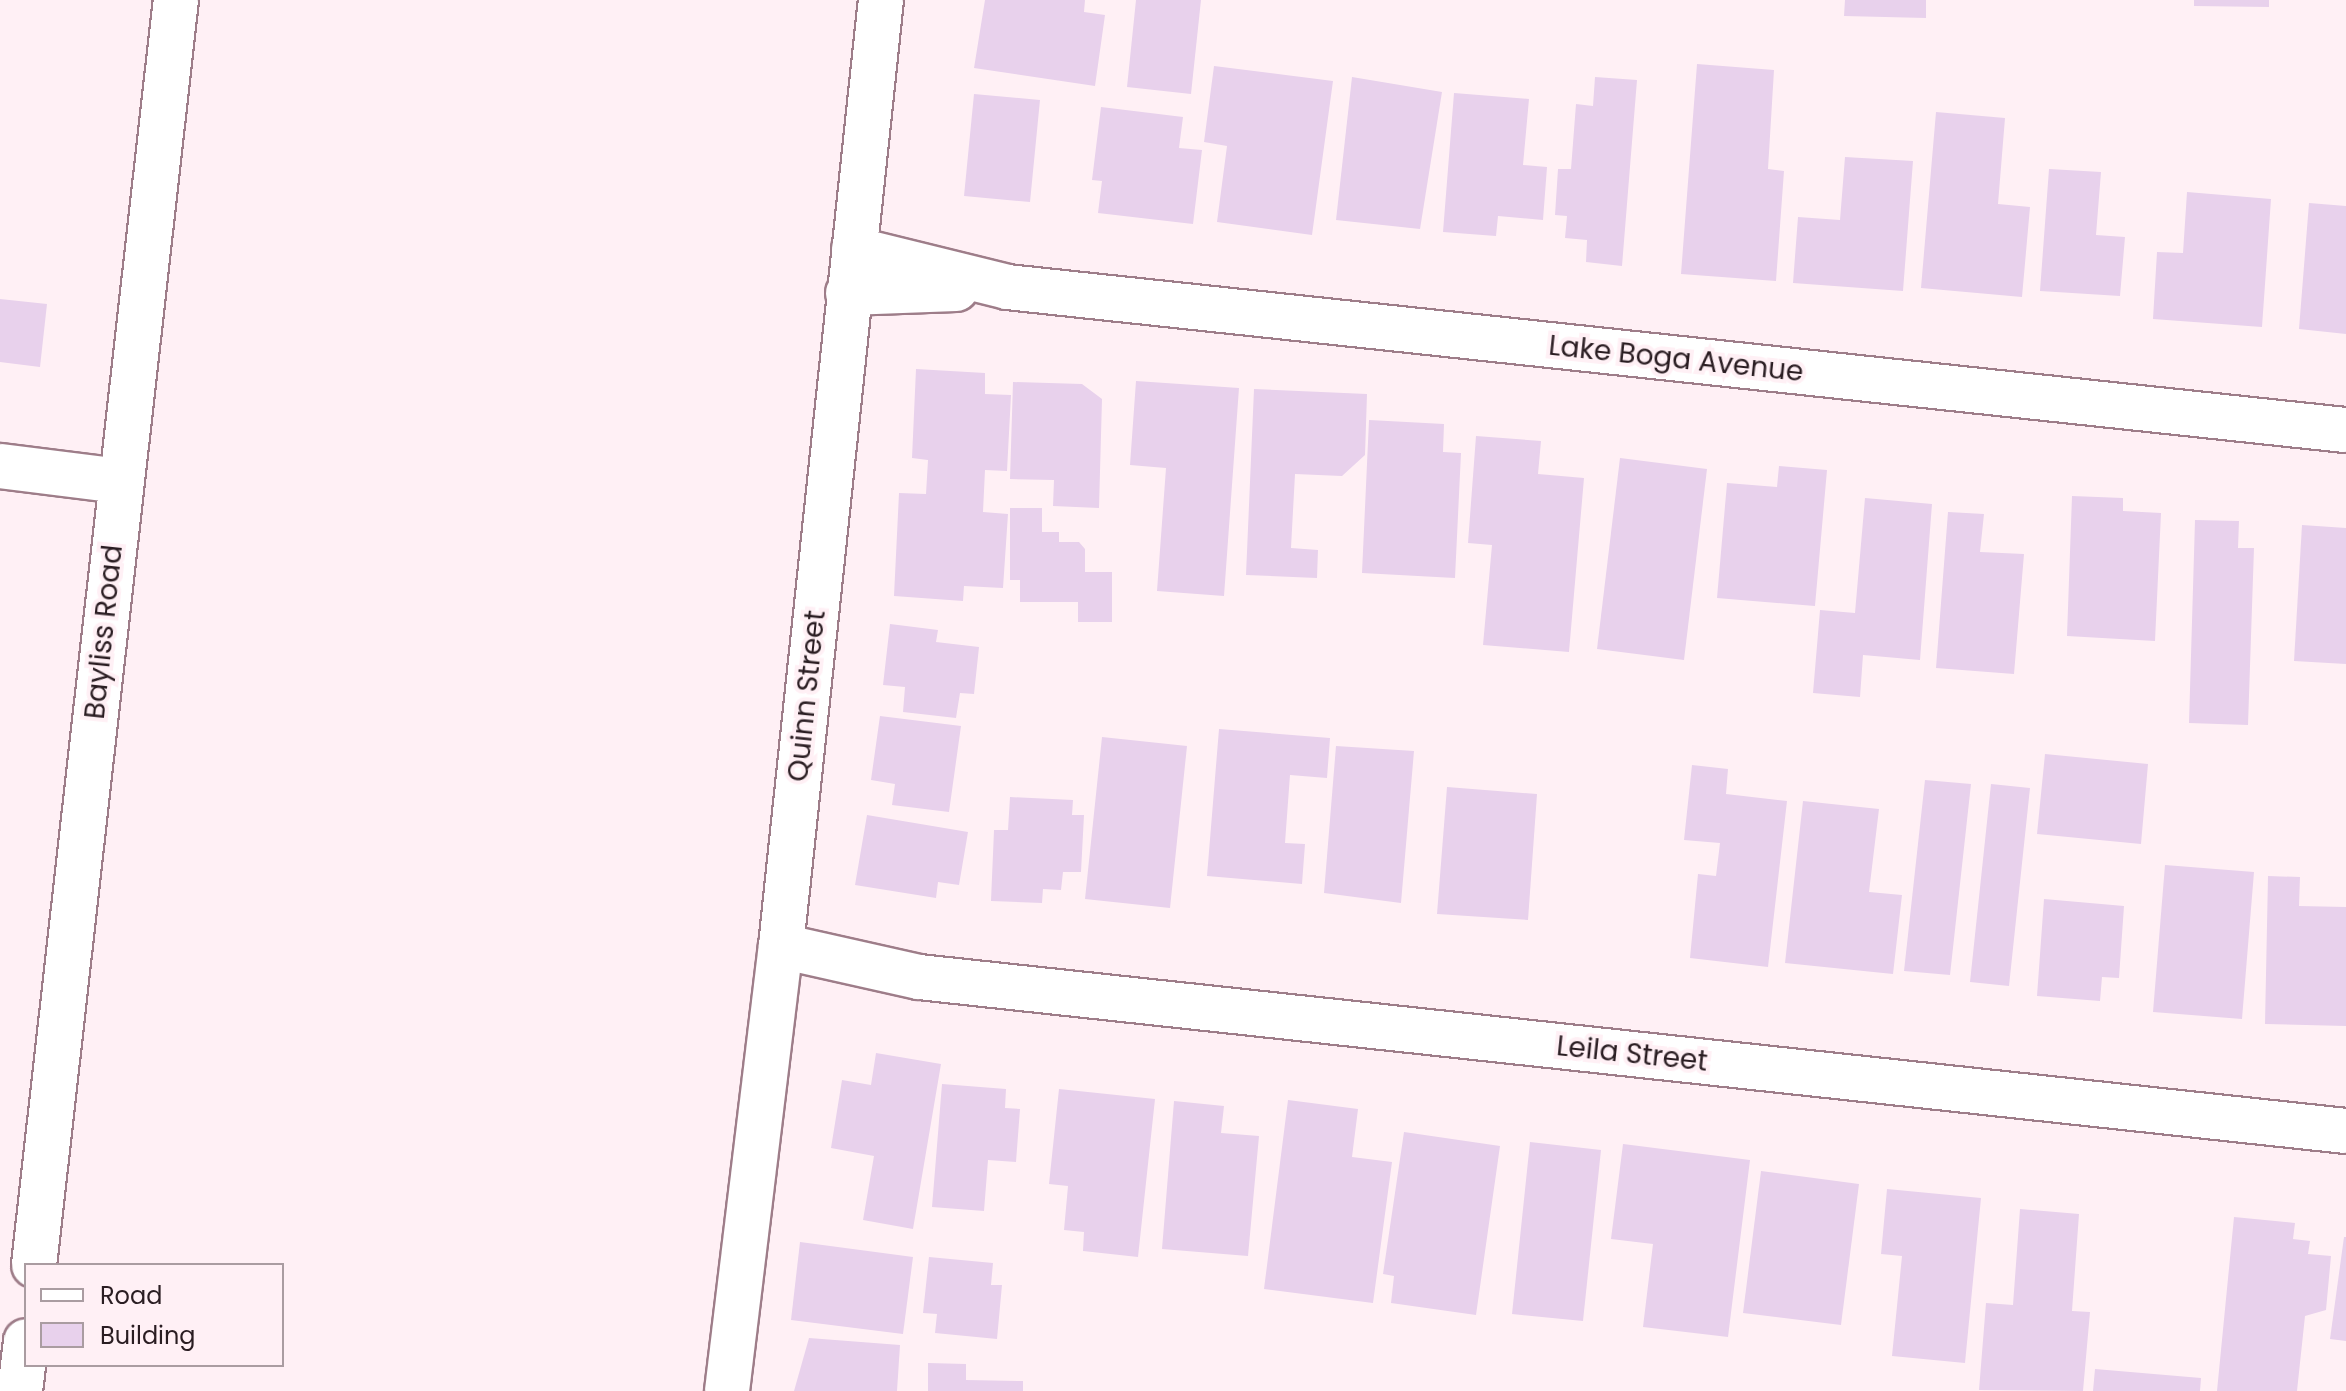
<!DOCTYPE html>
<html>
<head>
<meta charset="utf-8">
<style>
	body { margin:0 }
	#map { position:relative; width:2346px; height:1391px; overflow:hidden; background:#fff0f5; font-family:Poppins,sans-serif }
	div>[style] { position:absolute }
	[style*='--x'] { left:calc(var(--x)*1px); top:calc(var(--y)*1px); width:calc(var(--w)*1px); rotate:calc(var(--a)*1deg) }
	.building>* { inset:0; background:#e8d1ec }
	.roads { filter:drop-shadow(2px 0 #9e7d89) drop-shadow(-2px 0 #9e7d89) drop-shadow(0 2px #9e7d89) drop-shadow(0 -2px #9e7d89) }
	.street>* { height:44px; margin:-22px; padding:0 22px; transform-origin:22px; border-radius:22px; background:#fff }
	span { translate:-50% -50%; white-space:nowrap; text-align:center; line-height:1.15; -webkit-text-stroke:8px #fff0f5; paint-order:stroke }
	.street-label { font-size:28px; color:#2a1d22 }
	.legend { position:absolute; left:24px; top:1263px; width:260px; height:104px; box-sizing:border-box; background:#fff0f5; border:2px solid #aa9ca1; margin:0; padding:10px 14px; list-style:none; font-size:24px; color:#2a1d22 }
	.legend li { display:flex; align-items:center; gap:16px; height:40px }
	.legend b { width:40px; border:2px solid #aa9ca1 }
</style>
</head>
<body>
<div id="map">
	<div class="building">
		<i style="clip-path:polygon(985px 0,1085px 0,1084px 12px,1105px 15px,1095px 86px,974px 68px)"></i>
		<i style="clip-path:polygon(1136px 0,1201px 0,1191px 94px,1127px 87px)"></i>
		<i style="clip-path:polygon(1845px 0,1926px 0,1926px 18px,1844px 16px)"></i>
		<i style="clip-path:polygon(2194px 0,2269px 0,2269px 7px,2194px 6px)"></i>
		<i style="clip-path:polygon(1697px 64px,1774px 70px,1768px 169px,1784px 171px,1776px 281px,1681px 274px)"></i>
		<i style="clip-path:polygon(1214px 66px,1333px 81px,1312px 235px,1217px 222px,1227px 146px,1204px 142px)"></i>
		<i style="clip-path:polygon(1352px 77px,1442px 92px,1420px 229px,1336px 220px)"></i>
		<i style="clip-path:polygon(1595px 77px,1637px 80px,1622px 266px,1586px 262px,1587px 240px,1565px 238px,1567px 216px,1555px 215px,1558px 169px,1571px 169px,1576px 104px,1593px 106px)"></i>
		<i style="clip-path:polygon(1454px 93px,1529px 99px,1523px 165px,1547px 167px,1543px 220px,1498px 216px,1496px 236px,1443px 232px)"></i>
		<i style="clip-path:polygon(974px 94px,1040px 100px,1030px 202px,964px 196px)"></i>
		<i style="clip-path:polygon(1101px 107px,1183px 117px,1179px 148px,1202px 150px,1193px 224px,1098px 213px,1102px 181px,1092px 180px)"></i>
		<i style="clip-path:polygon(1936px 112px,2005px 118px,1998px 204px,2030px 207px,2022px 297px,1921px 288px)"></i>
		<i style="clip-path:polygon(1845px 157px,1913px 161px,1903px 291px,1793px 283px,1798px 217px,1840px 220px)"></i>
		<i style="clip-path:polygon(2049px 169px,2101px 172px,2096px 235px,2125px 237px,2120px 296px,2040px 291px)"></i>
		<i style="clip-path:polygon(2187px 192px,2271px 199px,2262px 327px,2153px 319px,2157px 252px,2183px 253px)"></i>
		<i style="clip-path:polygon(2309px 203px,2346px 206px,2346px 334px,2299px 329px)"></i>
		<i style="clip-path:polygon(0 299px,47px 304px,40px 367px,0 362px)"></i>
		<i style="clip-path:polygon(916px 369px,985px 373px,985px 394px,1011px 395px,1007px 471px,985px 470px,983px 512px,1008px 514px,1003px 588px,964px 586px,963px 601px,894px 596px,899px 493px,926px 494px,928px 460px,912px 458px)"></i>
		<i style="clip-path:polygon(1136px 381px,1239px 388px,1224px 596px,1157px 591px,1166px 468px,1130px 465px)"></i>
		<i style="clip-path:polygon(1013px 382px,1082px 384px,1102px 399px,1099px 508px,1053px 506px,1054px 480px,1010px 479px)"></i>
		<i style="clip-path:polygon(1254px 389px,1367px 394px,1365px 455px,1342px 476px,1295px 474px,1291px 548px,1318px 550px,1317px 578px,1246px 575px)"></i>
		<i style="clip-path:polygon(1369px 420px,1444px 424px,1443px 452px,1461px 453px,1455px 578px,1362px 573px)"></i>
		<i style="clip-path:polygon(1476px 436px,1541px 441px,1538px 474px,1584px 478px,1569px 652px,1483px 645px,1492px 545px,1468px 543px)"></i>
		<i style="clip-path:polygon(1620px 458px,1707px 469px,1684px 660px,1597px 649px)"></i>
		<i style="clip-path:polygon(1779px 466px,1827px 470px,1815px 606px,1717px 598px,1727px 483px,1777px 487px)"></i>
		<i style="clip-path:polygon(2072px 496px,2123px 498px,2123px 511px,2161px 513px,2155px 641px,2067px 636px)"></i>
		<i style="clip-path:polygon(1865px 498px,1932px 504px,1920px 660px,1863px 655px,1860px 697px,1813px 693px,1820px 610px,1855px 613px)"></i>
		<i style="clip-path:polygon(1010px 508px,1042px 508px,1042px 532px,1059px 532px,1059px 542px,1079px 542px,1085px 549px,1085px 572px,1112px 572px,1112px 622px,1078px 622px,1078px 602px,1020px 602px,1020px 580px,1010px 580px)"></i>
		<i style="clip-path:polygon(1948px 512px,1984px 514px,1980px 552px,2024px 554px,2014px 674px,1936px 668px)"></i>
		<i style="clip-path:polygon(2195px 520px,2239px 521px,2238px 548px,2254px 548px,2248px 725px,2189px 723px)"></i>
		<i style="clip-path:polygon(2302px 525px,2346px 528px,2346px 664px,2294px 661px)"></i>
		<i style="clip-path:polygon(890px 624px,938px 630px,936px 642px,979px 647px,974px 694px,960px 693px,956px 718px,903px 712px,905px 687px,883px 685px)"></i>
		<i style="clip-path:polygon(880px 716px,961px 726px,949px 812px,892px 805px,895px 784px,871px 780px)"></i>
		<i style="clip-path:polygon(1219px 729px,1330px 738px,1327px 778px,1290px 775px,1285px 843px,1305px 844px,1302px 884px,1207px 876px)"></i>
		<i style="clip-path:polygon(1102px 737px,1187px 746px,1170px 908px,1085px 899px)"></i>
		<i style="clip-path:polygon(1336px 746px,1414px 751px,1401px 903px,1324px 893px)"></i>
		<i style="clip-path:polygon(2045px 754px,2148px 764px,2141px 844px,2037px 834px)"></i>
		<i style="clip-path:polygon(1692px 765px,1728px 769px,1726px 794px,1787px 801px,1768px 967px,1690px 958px,1698px 874px,1716px 876px,1720px 843px,1684px 840px)"></i>
		<i style="clip-path:polygon(1925px 780px,1971px 784px,1950px 975px,1904px 971px)"></i>
		<i style="clip-path:polygon(1991px 784px,2030px 788px,2009px 986px,1970px 982px)"></i>
		<i style="clip-path:polygon(1447px 787px,1537px 794px,1528px 920px,1437px 914px)"></i>
		<i style="clip-path:polygon(1010px 797px,1073px 800px,1072px 815px,1084px 815px,1081px 872px,1063px 872px,1061px 890px,1043px 889px,1042px 903px,991px 901px,994px 830px,1008px 830px)"></i>
		<i style="clip-path:polygon(1803px 801px,1879px 809px,1869px 892px,1902px 895px,1893px 974px,1785px 963px)"></i>
		<i style="clip-path:polygon(867px 815px,968px 832px,959px 885px,938px 882px,936px 898px,855px 885px)"></i>
		<i style="clip-path:polygon(2165px 865px,2254px 872px,2242px 1019px,2153px 1012px)"></i>
		<i style="clip-path:polygon(2268px 876px,2300px 877px,2299px 906px,2346px 907px,2346px 1026px,2265px 1024px)"></i>
		<i style="clip-path:polygon(2044px 899px,2124px 906px,2119px 978px,2102px 977px,2100px 1001px,2037px 996px)"></i>
		<i style="clip-path:polygon(876px 1053px,941px 1064px,913px 1229px,863px 1220px,874px 1156px,831px 1148px,842px 1080px,871px 1085px)"></i>
		<i style="clip-path:polygon(942px 1084px,1006px 1089px,1005px 1108px,1020px 1109px,1016px 1162px,988px 1160px,984px 1211px,932px 1207px)"></i>
		<i style="clip-path:polygon(1059px 1089px,1155px 1099px,1138px 1257px,1083px 1251px,1084px 1232px,1064px 1230px,1068px 1186px,1049px 1184px)"></i>
		<i style="clip-path:polygon(1288px 1100px,1358px 1109px,1352px 1157px,1392px 1162px,1373px 1303px,1264px 1289px)"></i>
		<i style="clip-path:polygon(1174px 1101px,1224px 1106px,1221px 1133px,1259px 1136px,1248px 1256px,1162px 1249px)"></i>
		<i style="clip-path:polygon(1404px 1132px,1500px 1146px,1476px 1315px,1391px 1303px,1394px 1276px,1383px 1274px)"></i>
		<i style="clip-path:polygon(1530px 1142px,1601px 1150px,1583px 1321px,1512px 1314px)"></i>
		<i style="clip-path:polygon(1623px 1144px,1750px 1160px,1728px 1337px,1643px 1327px,1653px 1244px,1611px 1239px)"></i>
		<i style="clip-path:polygon(1761px 1171px,1859px 1184px,1841px 1325px,1743px 1313px)"></i>
		<i style="clip-path:polygon(1887px 1189px,1981px 1198px,1965px 1363px,1892px 1356px,1902px 1256px,1881px 1254px)"></i>
		<i style="clip-path:polygon(2020px 1209px,2079px 1214px,2072px 1311px,2090px 1312px,2083px 1391px,1979px 1390px,1986px 1303px,2013px 1305px)"></i>
		<i style="clip-path:polygon(2234px 1217px,2295px 1223px,2293px 1239px,2310px 1241px,2308px 1254px,2331px 1256px,2326px 1310px,2305px 1316px,2297px 1391px,2217px 1391px)"></i>
		<i style="clip-path:polygon(2344px 1237px,2346px 1237px,2346px 1341px,2330px 1339px)"></i>
		<i style="clip-path:polygon(800px 1242px,913px 1257px,903px 1334px,791px 1320px)"></i>
		<i style="clip-path:polygon(929px 1257px,993px 1263px,991px 1285px,1002px 1285px,997px 1339px,935px 1333px,937px 1314px,923px 1313px)"></i>
		<i style="clip-path:polygon(809px 1338px,900px 1345px,897px 1391px,794px 1391px)"></i>
		<i style="clip-path:polygon(928px 1363px,966px 1364px,966px 1380px,1023px 1381px,1023px 1391px,928px 1391px)"></i>
		<i style="clip-path:polygon(2095px 1369px,2201px 1378px,2200px 1391px,2093px 1391px)"></i>
	</div>
	<div class="roads">
		<div class="street">
			<i style="--x:854;--y:249;--w:158;--a:13.9"></i>
			<i style="--x:1007;--y:287;--w:1347;--a:6.1"></i>
			<i style="--x:848;--y:293;--w:108;--a:-2.1"></i>
			<i style="--x:0;--y:466;--w:122;--a:7.1"></i>
			<i style="--x:781;--y:946;--w:141;--a:12.7"></i>
			<i style="--x:919;--y:977;--w:1435;--a:6.16"></i>
			<i style="--x:34;--y:1265;--w:1273;--a:-83.6"></i>
			<i style="--x:20;--y:1391;--w:50;--a:-83.2"></i>
			<i style="--x:727;--y:1391;--w:448;--a:-83.1"></i>
			<i style="--x:781;--y:946;--w:951;--a:-83.97"></i>
		</div>
	</div>
	<div class="street-label">
		<span style="left:1676px;top:359px;rotate:6deg">Lake Boga Avenue</span>
		<span style="left:104px;top:632px;rotate:-84deg">Bayliss Road</span>
		<span style="left:807px;top:696px;rotate:-84deg">Quinn Street</span>
		<span style="left:1632px;top:1054px;rotate:6deg">Leila Street</span>
	</div>
	<ul class="legend">
	<li><b style="height:10px;background:#fff"></b>Road</li>
	<li><b style="height:22px;background:#e8d1ec"></b>Building</li>
	</ul>
</div>
</body>
</html>
